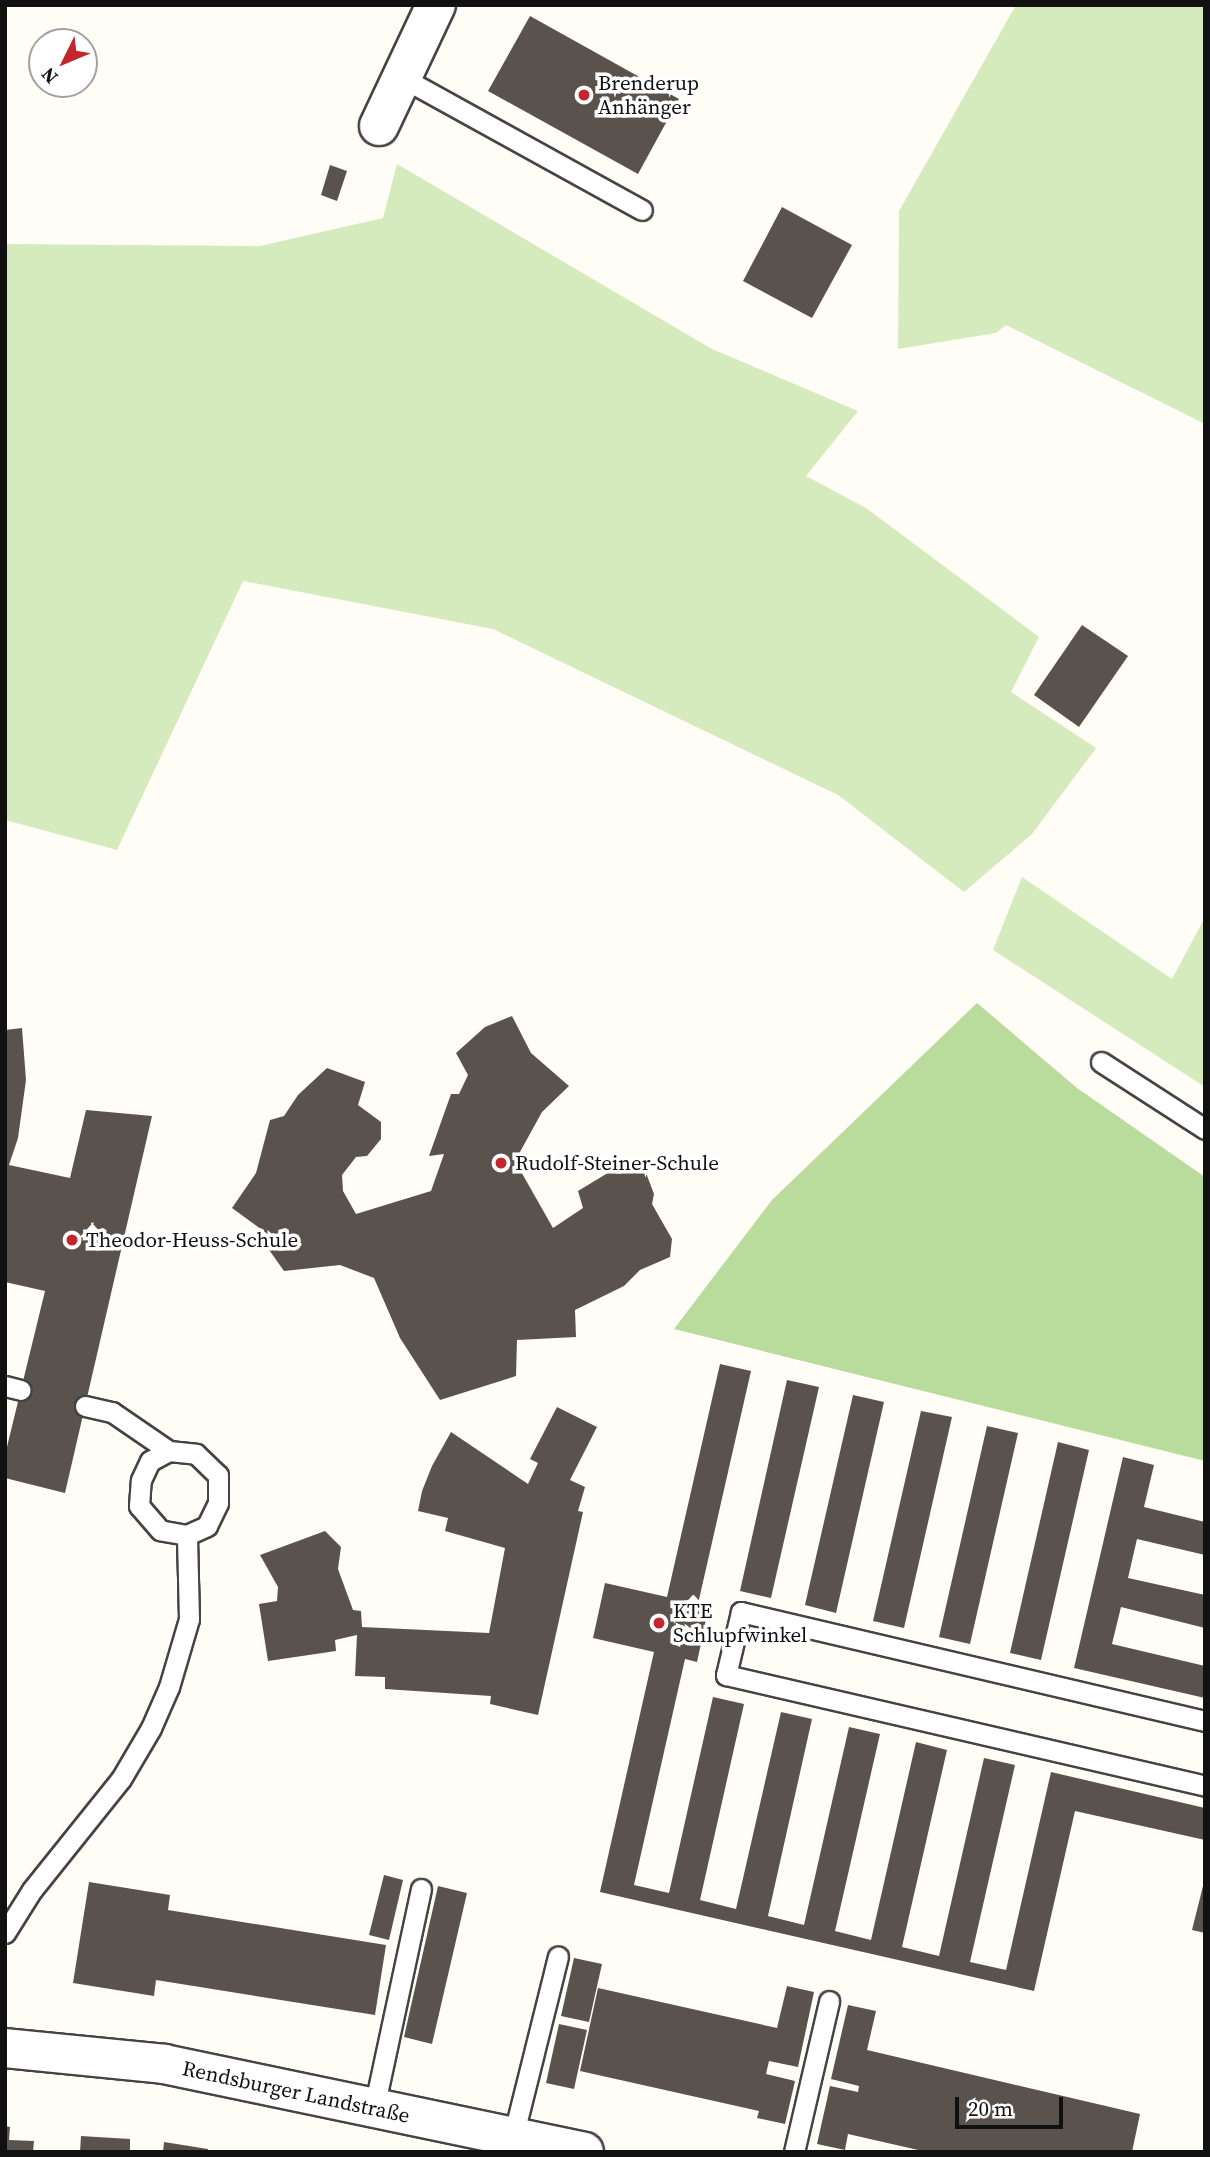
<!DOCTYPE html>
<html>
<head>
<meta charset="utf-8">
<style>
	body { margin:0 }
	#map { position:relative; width:1210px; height:2157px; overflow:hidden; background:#fffdf5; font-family:"Source Serif 4",serif }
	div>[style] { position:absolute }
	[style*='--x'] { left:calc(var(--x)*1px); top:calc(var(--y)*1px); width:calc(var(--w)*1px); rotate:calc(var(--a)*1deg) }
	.green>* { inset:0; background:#d5ebbd }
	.forest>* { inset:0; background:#b9dc9c }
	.building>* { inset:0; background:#5a524d }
	.roads { filter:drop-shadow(2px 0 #444) drop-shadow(-2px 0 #444) drop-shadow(0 2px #444) drop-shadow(0 -2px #444) }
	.service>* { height:19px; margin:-9.5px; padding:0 9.5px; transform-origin:9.5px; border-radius:9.5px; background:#fff }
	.minor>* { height:38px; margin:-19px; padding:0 19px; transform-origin:19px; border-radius:19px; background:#fff }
	.tertiary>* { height:38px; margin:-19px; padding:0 19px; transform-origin:19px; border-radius:19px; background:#fff }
	.dots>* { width:19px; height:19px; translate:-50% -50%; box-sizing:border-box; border:4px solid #fff; border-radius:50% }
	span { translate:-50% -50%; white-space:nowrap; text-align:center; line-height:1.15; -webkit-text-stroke:7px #fff; paint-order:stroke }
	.poi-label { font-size:21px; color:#111 }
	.left { translate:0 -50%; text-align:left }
	.street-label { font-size:21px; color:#111 }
	.frame { position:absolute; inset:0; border:7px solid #111; pointer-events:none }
	.north { position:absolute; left:28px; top:28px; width:70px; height:70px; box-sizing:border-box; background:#fff; border:2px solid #a0a0a0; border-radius:50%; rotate:227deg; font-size:19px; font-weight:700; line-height:28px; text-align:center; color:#111 }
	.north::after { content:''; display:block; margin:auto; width:24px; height:32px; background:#c4262e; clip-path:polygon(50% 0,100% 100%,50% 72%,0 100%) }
	.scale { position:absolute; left:955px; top:2097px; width:108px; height:32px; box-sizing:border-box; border:4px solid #111; border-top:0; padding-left:9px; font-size:21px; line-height:24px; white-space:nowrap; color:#111; -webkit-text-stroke:5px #fff; paint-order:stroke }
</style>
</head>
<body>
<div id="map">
	<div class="green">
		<i style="clip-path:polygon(1016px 5px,1205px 5px,1205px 424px,1006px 325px,996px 333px,898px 349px,899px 211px)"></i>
		<i style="clip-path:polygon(397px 164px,712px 349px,858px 411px,806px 476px,866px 508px,1039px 637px,1011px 692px,1096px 748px,1032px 834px,964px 892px,838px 795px,493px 629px,243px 581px,117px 850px,5px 820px,5px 244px,260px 246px,383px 218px)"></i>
		<i style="clip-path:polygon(1022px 877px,1172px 979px,1205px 917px,1205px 1087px,993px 950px)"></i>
	</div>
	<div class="forest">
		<i style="clip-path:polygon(977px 1003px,1077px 1088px,1205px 1177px,1205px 1461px,674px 1329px,772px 1200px)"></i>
	</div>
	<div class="building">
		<i style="clip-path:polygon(530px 16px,679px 99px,638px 174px,488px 91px)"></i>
		<i style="clip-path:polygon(330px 165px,347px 171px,337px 201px,321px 195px)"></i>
		<i style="clip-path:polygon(782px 207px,852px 245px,812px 318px,743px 281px)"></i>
		<i style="clip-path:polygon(1082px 625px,1128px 656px,1079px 727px,1034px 695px)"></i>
		<i style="clip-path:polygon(512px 1016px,531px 1053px,569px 1086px,542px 1112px,515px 1161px,553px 1228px,583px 1208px,578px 1191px,616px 1168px,643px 1165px,654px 1194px,652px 1204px,672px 1239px,670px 1257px,640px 1270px,624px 1286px,575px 1310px,576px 1337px,517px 1340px,516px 1376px,440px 1400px,400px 1338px,374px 1278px,340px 1265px,284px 1271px,267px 1247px,269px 1235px,232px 1208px,256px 1173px,270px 1120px,284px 1116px,298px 1095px,327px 1068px,365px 1082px,358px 1105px,381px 1122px,381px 1139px,367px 1156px,356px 1157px,342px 1175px,343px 1191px,356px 1214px,431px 1191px,444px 1154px,429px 1156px,451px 1094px,459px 1094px,468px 1075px,456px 1053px,485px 1027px)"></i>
		<i style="clip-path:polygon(22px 1028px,26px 1080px,18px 1138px,9px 1165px,70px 1178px,86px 1110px,152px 1116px,65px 1493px,5px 1478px,5px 1455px,45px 1291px,5px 1282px,5px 1030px)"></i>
		<i style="clip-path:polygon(720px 1364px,751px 1371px,698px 1604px,709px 1607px,697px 1662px,685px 1659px,634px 1885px,669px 1893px,713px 1697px,744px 1704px,700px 1900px,736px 1909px,781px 1712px,812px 1719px,768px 1916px,804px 1925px,849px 1727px,880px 1734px,835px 1931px,871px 1940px,916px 1742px,947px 1750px,902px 1947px,939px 1956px,984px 1758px,1015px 1765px,970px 1962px,1006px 1970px,1051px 1772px,1205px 1808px,1205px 1840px,1075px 1811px,1034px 1991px,600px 1892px,654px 1652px,593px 1638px,605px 1583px,667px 1597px)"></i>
		<i style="clip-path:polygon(787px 1380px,819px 1387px,771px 1598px,740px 1591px)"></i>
		<i style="clip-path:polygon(853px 1395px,884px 1402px,836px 1613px,805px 1605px)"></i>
		<i style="clip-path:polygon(557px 1407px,597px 1427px,570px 1480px,585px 1487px,578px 1511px,583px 1512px,538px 1715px,490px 1704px,491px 1696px,385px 1689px,385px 1677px,355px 1676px,357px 1635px,335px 1640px,336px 1651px,268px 1661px,259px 1604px,277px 1601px,278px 1587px,260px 1555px,325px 1531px,341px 1547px,338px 1569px,353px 1610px,361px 1611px,362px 1627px,489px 1633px,505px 1548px,445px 1531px,448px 1518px,418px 1511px,422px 1491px,432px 1466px,451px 1432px,528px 1484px,538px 1463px,530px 1459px)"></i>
		<i style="clip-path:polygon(921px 1411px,952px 1417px,904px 1628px,873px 1621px)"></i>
		<i style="clip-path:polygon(987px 1426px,1018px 1433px,970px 1644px,939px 1637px)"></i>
		<i style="clip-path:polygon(1058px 1442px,1089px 1450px,1041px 1660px,1010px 1653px)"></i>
		<i style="clip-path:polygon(1123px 1457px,1154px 1465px,1144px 1507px,1205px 1522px,1205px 1555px,1137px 1539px,1128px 1578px,1205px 1595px,1205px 1628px,1121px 1607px,1112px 1644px,1205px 1666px,1205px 1698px,1074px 1668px)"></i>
		<i style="clip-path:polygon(384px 1875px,403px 1880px,389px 1940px,369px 1935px)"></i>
		<i style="clip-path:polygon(1205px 1878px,1205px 1933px,1192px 1930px)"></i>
		<i style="clip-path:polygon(89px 1882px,170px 1895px,168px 1910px,386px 1945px,375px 2015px,156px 1980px,154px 1996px,73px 1983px)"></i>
		<i style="clip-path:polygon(438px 1886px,467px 1893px,432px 2044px,404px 2037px)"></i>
		<i style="clip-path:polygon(574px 1958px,602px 1964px,589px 2022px,561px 2016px)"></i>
		<i style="clip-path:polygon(787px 1986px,814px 1992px,798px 2067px,769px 2061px,766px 2074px,795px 2081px,785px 2124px,757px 2118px,759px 2111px,580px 2071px,598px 1988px,777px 2028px)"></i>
		<i style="clip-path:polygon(848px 2005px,876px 2011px,867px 2050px,1140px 2114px,1132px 2152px,927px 2152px,848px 2134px,845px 2150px,817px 2144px,830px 2086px,858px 2092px,859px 2086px,831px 2079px)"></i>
		<i style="clip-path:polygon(559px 2024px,587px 2030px,574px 2089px,546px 2083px)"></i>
		<i style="clip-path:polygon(5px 2126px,10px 2127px,9px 2140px,34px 2141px,33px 2152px,5px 2152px)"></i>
		<i style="clip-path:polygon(81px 2136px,130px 2139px,130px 2152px,80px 2152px)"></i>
		<i style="clip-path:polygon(164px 2142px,208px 2149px,208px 2152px,163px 2152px)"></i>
	</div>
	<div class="roads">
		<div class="service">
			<i style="--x:401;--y:77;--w:275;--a:28.9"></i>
			<i style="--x:1101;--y:1062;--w:124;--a:32.8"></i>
			<i style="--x:5;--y:1386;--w:16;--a:14"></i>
			<i style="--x:85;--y:1406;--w:28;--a:13"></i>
			<i style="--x:112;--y:1412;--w:69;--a:34.4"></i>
			<i style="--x:169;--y:1451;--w:27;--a:6"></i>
			<i style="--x:196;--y:1454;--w:30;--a:44"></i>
			<i style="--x:218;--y:1475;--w:28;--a:90"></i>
			<i style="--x:218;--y:1503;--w:25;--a:116"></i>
			<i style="--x:207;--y:1526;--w:22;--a:156"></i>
			<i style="--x:187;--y:1535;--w:27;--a:-170"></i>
			<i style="--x:160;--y:1530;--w:32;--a:-131"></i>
			<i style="--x:139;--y:1506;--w:26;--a:-86"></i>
			<i style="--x:141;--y:1480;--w:21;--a:-65"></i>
			<i style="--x:150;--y:1461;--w:21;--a:-28"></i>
			<i style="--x:1205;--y:1721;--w:477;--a:-166.8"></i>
			<i style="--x:741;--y:1612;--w:65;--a:103.4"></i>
			<i style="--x:726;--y:1675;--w:492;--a:13"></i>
			<i style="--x:5;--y:1933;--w:51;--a:-57.9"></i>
			<i style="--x:32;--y:1890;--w:142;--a:-51.3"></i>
			<i style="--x:121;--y:1779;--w:59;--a:-59.5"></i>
			<i style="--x:151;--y:1728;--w:45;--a:-66.3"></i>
			<i style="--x:169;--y:1687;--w:71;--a:-73.6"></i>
			<i style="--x:189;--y:1619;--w:84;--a:-91.4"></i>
			<i style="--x:374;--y:2108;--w:224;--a:-77.9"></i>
			<i style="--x:513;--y:2137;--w:186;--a:-76"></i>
			<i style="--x:794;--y:2152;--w:155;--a:-76.9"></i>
		</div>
		<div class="minor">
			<i style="--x:379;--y:126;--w:134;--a:-64.8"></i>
		</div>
		<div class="tertiary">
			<i style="--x:5;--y:2048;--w:160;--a:5.7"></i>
			<i style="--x:164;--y:2064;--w:429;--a:11.8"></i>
		</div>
	</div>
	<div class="dots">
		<i style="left:584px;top:95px;background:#c4262e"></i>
		<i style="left:501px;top:1163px;background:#c4262e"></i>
		<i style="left:72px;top:1240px;background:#c4262e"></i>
		<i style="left:659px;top:1623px;background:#c4262e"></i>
	</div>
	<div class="poi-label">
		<span class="left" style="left:598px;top:95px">Brenderup<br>Anhänger</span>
		<span class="left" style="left:515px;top:1163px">Rudolf-Steiner-Schule</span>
		<span class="left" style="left:86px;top:1240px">Theodor-Heuss-Schule</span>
		<span class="left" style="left:673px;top:1623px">KTE<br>Schlupfwinkel</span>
	</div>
	<div class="street-label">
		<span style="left:296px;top:2092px;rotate:12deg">Rendsburger Landstraße</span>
	</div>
	<div class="frame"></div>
	<div class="north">N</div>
	<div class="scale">20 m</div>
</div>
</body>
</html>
